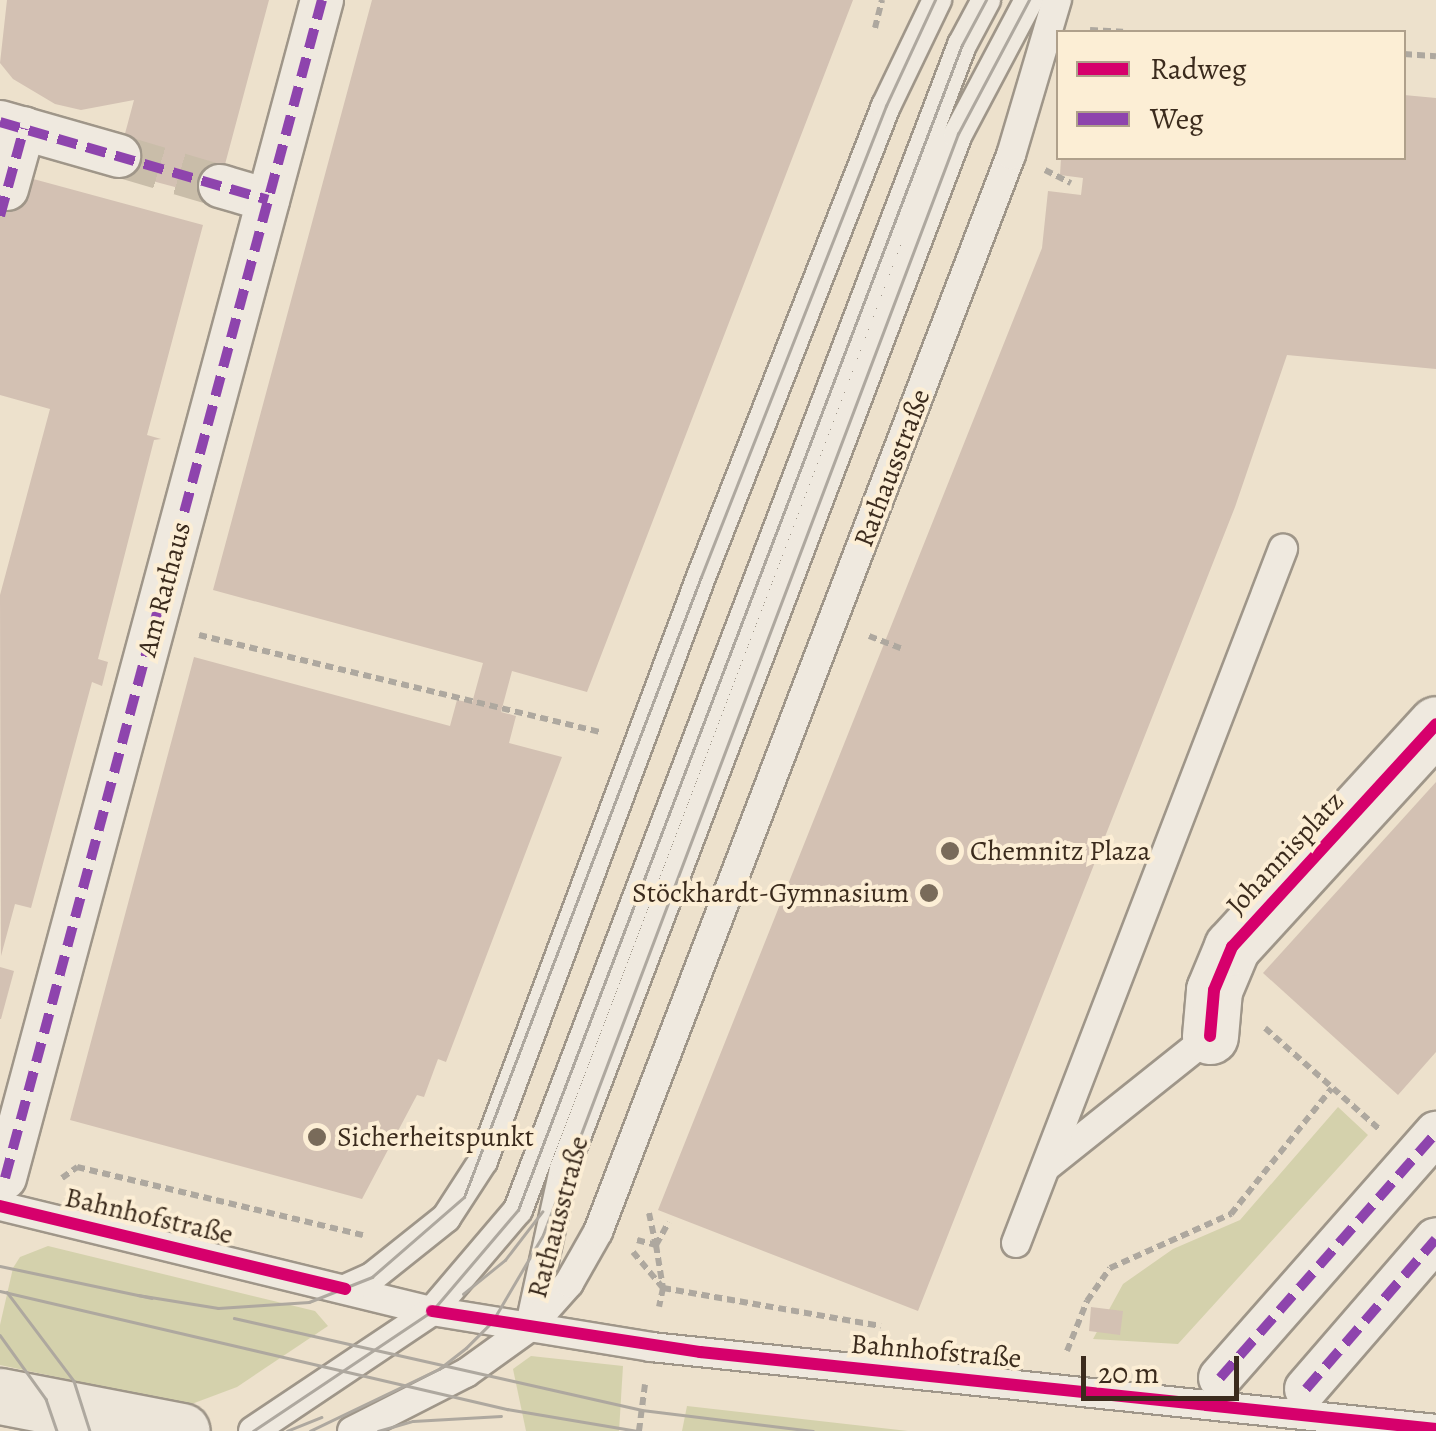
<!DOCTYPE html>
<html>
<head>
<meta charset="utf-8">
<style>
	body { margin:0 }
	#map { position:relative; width:1436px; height:1431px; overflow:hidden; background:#ede1cc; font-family:Alegreya,serif }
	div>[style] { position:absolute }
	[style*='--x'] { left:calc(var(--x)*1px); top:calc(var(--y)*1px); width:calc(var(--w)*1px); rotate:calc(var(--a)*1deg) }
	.green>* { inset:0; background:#d4d1ac }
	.building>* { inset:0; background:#d3c1b3 }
	.pedestrian-tunnel>* { height:42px; margin-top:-21px; transform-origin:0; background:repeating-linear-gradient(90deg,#c9bda9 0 42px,transparent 0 63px) }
	.path>* { height:6px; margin-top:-3px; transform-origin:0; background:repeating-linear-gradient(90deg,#aea89f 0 8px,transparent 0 13px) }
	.roads { filter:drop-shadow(2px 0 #9f9689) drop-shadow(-2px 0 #9f9689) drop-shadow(0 2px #9f9689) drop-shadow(0 -2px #9f9689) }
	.service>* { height:28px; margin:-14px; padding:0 14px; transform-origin:14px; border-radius:14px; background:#efe9df }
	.pedestrian>* { height:42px; margin:-21px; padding:0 21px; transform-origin:21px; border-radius:21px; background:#efe9df }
	.minor>* { height:55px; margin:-27.5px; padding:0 27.5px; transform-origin:27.5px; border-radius:27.5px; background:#efe9df }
	.primary>* { height:55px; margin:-27.5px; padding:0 27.5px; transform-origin:27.5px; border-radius:27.5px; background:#ece5d9 }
	.tram>* { height:2.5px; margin:-1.25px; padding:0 1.25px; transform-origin:1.25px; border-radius:1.25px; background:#aea89f }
	.quiet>* { height:10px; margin-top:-5px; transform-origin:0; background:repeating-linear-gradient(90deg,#8e44ad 0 20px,transparent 0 30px) }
	.cycleway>* { height:12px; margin:-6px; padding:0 6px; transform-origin:6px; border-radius:6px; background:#d6006c }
	.dots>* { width:28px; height:28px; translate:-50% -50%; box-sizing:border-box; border:5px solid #fceed5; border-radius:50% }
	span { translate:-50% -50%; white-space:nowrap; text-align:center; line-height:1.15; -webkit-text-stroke:8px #fceed5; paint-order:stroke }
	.street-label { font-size:28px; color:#3b2b1d }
	.poi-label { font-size:28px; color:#3b2b1d }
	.left { translate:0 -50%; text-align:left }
	.right { translate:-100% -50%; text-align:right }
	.legend { position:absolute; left:1056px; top:30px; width:350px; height:130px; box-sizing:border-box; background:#fceed5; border:2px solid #afa08b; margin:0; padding:12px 18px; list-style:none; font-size:30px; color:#3b2b1d }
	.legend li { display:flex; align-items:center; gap:20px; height:50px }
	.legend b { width:50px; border:2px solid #afa08b }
	.scale { position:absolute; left:1081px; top:1356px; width:158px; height:45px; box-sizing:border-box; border:5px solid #3b2b1d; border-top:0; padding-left:12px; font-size:30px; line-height:35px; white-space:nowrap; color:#3b2b1d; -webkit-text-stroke:8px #fceed5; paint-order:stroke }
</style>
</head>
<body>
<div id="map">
	<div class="green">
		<i style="clip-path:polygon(1338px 1107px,1368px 1135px,1178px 1344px,1093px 1339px,1123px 1284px,1173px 1249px,1240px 1220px)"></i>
		<i style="clip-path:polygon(48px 1246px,315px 1311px,328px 1326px,237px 1387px,189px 1405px,0 1365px,0 1325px,13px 1268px,20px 1257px)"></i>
		<i style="clip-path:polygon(531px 1356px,623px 1366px,619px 1431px,526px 1431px,513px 1369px)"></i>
		<i style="clip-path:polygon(687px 1406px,908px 1431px,682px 1431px)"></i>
	</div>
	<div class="building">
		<i style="clip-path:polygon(7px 0,269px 0,216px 198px,115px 171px,134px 100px,81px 110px,55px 104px,13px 79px,0 63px)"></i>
		<i style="clip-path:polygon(372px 0,853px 0,587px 692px,512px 671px,501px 712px,516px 716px,509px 743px,562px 757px,446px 1062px,438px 1059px,424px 1097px,417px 1095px,362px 1199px,70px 1120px,194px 657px,450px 726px,457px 700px,472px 703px,483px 663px,213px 590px)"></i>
		<i style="clip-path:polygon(1404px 95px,1436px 98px,1436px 369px,1287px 355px,1235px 507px,918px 1311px,658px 1210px,1042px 248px,1048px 191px,1081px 195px,1083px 178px,1060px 175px,1061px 158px,1404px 158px)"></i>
		<i style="clip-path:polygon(26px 177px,203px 225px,147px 435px,161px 439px,154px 440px,98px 659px,108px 662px,102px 686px,92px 682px,31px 908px,15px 904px,1px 956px,0 595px,50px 409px,0 395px,0 187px)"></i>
		<i style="clip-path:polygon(1436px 782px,1436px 1052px,1398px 1095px,1263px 973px)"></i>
		<i style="clip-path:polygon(0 967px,14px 971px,1px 1019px,0 1019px)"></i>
		<i style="clip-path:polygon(1091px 1307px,1123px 1311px,1120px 1335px,1089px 1331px)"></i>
	</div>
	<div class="pedestrian-tunnel">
		<i style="--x:119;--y:156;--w:105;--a:16.5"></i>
	</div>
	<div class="path">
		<i style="--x:875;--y:28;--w:29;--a:-76"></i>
		<i style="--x:1090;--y:30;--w:33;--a:3"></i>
		<i style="--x:1404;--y:54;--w:32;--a:4"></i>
		<i style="--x:1045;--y:170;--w:29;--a:27"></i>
		<i style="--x:199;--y:635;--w:413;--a:13.6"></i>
		<i style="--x:869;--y:636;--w:34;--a:21"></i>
		<i style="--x:1265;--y:1028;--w:152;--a:41.5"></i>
		<i style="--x:62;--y:1178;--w:19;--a:-36"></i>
		<i style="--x:77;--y:1167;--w:294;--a:13.4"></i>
		<i style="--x:649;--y:1213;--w:33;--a:78"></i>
		<i style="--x:656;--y:1245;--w:26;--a:-61"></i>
		<i style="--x:637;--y:1240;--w:20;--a:15"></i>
		<i style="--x:656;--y:1245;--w:44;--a:80.8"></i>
		<i style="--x:663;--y:1288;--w:19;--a:102"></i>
		<i style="--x:633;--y:1252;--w:47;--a:50.2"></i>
		<i style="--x:663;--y:1288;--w:221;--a:9.9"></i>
		<i style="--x:1067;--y:1351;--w:54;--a:-68.2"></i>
		<i style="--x:1087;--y:1301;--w:40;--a:-55.1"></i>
		<i style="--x:1110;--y:1268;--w:133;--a:-24.1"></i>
		<i style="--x:1231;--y:1214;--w:161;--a:-51.3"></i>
		<i style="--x:639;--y:1431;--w:47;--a:-82.7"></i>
	</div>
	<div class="roads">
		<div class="service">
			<i style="--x:1047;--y:1166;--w:208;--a:-38.6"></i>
			<i style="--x:0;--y:1206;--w:445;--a:13.7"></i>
			<i style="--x:432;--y:1311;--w:222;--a:9.3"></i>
			<i style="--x:651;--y:1347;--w:789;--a:5.96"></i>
			<i style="--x:1016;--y:1243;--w:744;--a:-68.96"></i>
			<i style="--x:345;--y:1289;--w:30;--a:-24"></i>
			<i style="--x:372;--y:1277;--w:95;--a:-38.6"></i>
			<i style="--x:446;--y:1218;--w:68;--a:-57"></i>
			<i style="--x:483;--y:1161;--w:623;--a:-69.53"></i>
			<i style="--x:701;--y:577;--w:506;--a:-68.56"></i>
			<i style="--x:886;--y:106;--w:118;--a:-64.3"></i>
			<i style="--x:530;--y:1325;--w:160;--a:-77.7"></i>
			<i style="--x:564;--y:1169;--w:1107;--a:-69.16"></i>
			<i style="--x:958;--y:134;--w:152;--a:-62.1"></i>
			<i style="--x:253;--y:1431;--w:216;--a:-33.8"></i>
			<i style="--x:432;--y:1311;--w:133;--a:-49.6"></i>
			<i style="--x:518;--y:1210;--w:1247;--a:-69.14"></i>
			<i style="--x:962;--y:45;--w:51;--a:-61.9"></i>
			<i style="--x:352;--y:1431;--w:128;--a:-27"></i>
			<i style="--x:466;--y:1373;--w:79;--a:-35.7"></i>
			<i style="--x:530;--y:1327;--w:59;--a:-48.4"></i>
			<i style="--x:569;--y:1283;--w:59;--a:-60.4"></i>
			<i style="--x:598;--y:1232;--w:1153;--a:-69.02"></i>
			<i style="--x:1011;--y:155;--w:162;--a:-73.5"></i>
		</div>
		<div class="pedestrian">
			<i style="--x:0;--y:122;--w:124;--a:15.9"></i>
			<i style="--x:220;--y:186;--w:50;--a:16.3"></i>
			<i style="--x:7;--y:189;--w:63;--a:-74.4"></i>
			<i style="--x:5;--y:1178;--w:1220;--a:-74.94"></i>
			<i style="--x:1220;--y:1378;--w:327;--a:-48.6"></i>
			<i style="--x:1306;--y:1389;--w:198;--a:-49.1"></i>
		</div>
		<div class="minor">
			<i style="--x:1210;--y:1036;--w:46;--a:-85"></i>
			<i style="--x:1214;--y:990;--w:47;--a:-67.3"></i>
			<i style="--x:1232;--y:947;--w:302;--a:-47.5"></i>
		</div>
		<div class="primary">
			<i style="--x:0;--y:1396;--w:185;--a:10.9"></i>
		</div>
	</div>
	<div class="tram">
		<i style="--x:0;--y:1266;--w:155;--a:11.9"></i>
		<i style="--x:0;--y:1291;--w:521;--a:13.1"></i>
		<i style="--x:507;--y:1409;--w:132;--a:9.6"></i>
		<i style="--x:7;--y:1292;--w:111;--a:53"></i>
		<i style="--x:74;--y:1381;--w:52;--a:72.3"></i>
		<i style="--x:463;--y:1294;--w:54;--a:-39"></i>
		<i style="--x:505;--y:1260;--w:61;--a:-52.4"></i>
		<i style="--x:138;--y:1295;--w:81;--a:9.2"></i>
		<i style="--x:218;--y:1308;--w:91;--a:-3.8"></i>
		<i style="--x:309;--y:1302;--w:68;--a:-21.6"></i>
		<i style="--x:372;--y:1277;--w:122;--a:-41"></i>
		<i style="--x:464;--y:1197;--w:664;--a:-69.08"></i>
		<i style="--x:701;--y:577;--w:506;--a:-68.56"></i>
		<i style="--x:886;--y:106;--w:117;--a:-65.2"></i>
		<i style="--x:234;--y:1318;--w:418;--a:12.7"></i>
		<i style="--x:642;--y:1410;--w:172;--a:7"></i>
		<i style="--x:0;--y:1335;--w:79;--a:54.3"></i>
		<i style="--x:46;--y:1399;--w:34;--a:71"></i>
		<i style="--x:253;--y:1431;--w:216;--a:-33.8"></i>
		<i style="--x:432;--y:1311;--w:133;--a:-49.6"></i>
		<i style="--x:518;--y:1210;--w:1247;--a:-69.14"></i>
		<i style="--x:962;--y:45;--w:51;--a:-61.9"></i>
		<i style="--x:287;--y:1431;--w:37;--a:-22"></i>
		<i style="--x:310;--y:1431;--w:143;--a:-25.7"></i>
		<i style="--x:439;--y:1369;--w:34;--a:-38"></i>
		<i style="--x:466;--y:1348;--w:37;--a:-45"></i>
		<i style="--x:492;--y:1322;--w:101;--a:-59.6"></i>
		<i style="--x:543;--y:1235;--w:1177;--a:-69.35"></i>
		<i style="--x:958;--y:134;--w:152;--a:-62.1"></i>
		<i style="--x:378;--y:1431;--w:36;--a:-16"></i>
		<i style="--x:413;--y:1421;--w:88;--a:-3.3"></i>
	</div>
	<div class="quiet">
		<i style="--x:0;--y:122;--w:279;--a:16.2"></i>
		<i style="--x:0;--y:216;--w:91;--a:-74.7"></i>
		<i style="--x:5;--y:1178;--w:1220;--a:-74.94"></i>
		<i style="--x:1220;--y:1378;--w:327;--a:-48.6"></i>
		<i style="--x:1306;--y:1389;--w:198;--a:-49.1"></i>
	</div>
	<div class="cycleway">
		<i style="--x:1210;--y:1036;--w:46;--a:-85"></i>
		<i style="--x:1214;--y:990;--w:47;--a:-67.3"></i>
		<i style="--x:1232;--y:947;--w:302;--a:-47.5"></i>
		<i style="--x:0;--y:1206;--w:355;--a:13.5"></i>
		<i style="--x:432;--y:1311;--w:271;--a:8.7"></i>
		<i style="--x:700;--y:1352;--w:740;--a:5.97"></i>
	</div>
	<div class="dots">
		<i style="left:950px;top:851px;background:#796b5a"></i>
		<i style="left:929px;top:893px;background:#796b5a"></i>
		<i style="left:317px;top:1137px;background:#796b5a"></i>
	</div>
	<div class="street-label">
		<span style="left:892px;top:468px;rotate:-69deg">Rathausstraße</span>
		<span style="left:164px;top:589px;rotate:-75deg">Am Rathaus</span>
		<span style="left:1285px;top:853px;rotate:-47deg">Johannisplatz</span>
		<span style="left:149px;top:1216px;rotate:13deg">Bahnhofstraße</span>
		<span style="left:558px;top:1217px;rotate:-75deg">Rathausstraße</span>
		<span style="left:936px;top:1351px;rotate:5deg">Bahnhofstraße</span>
	</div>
	<div class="poi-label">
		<span class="left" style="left:970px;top:851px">Chemnitz Plaza</span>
		<span class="right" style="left:909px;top:893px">Stöckhardt-Gymnasium</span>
		<span class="left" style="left:337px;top:1137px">Sicherheitspunkt</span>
	</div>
	<ul class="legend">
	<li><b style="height:12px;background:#d6006c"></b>Radweg</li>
	<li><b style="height:12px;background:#8e44ad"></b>Weg</li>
	</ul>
	<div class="scale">20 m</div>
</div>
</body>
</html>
